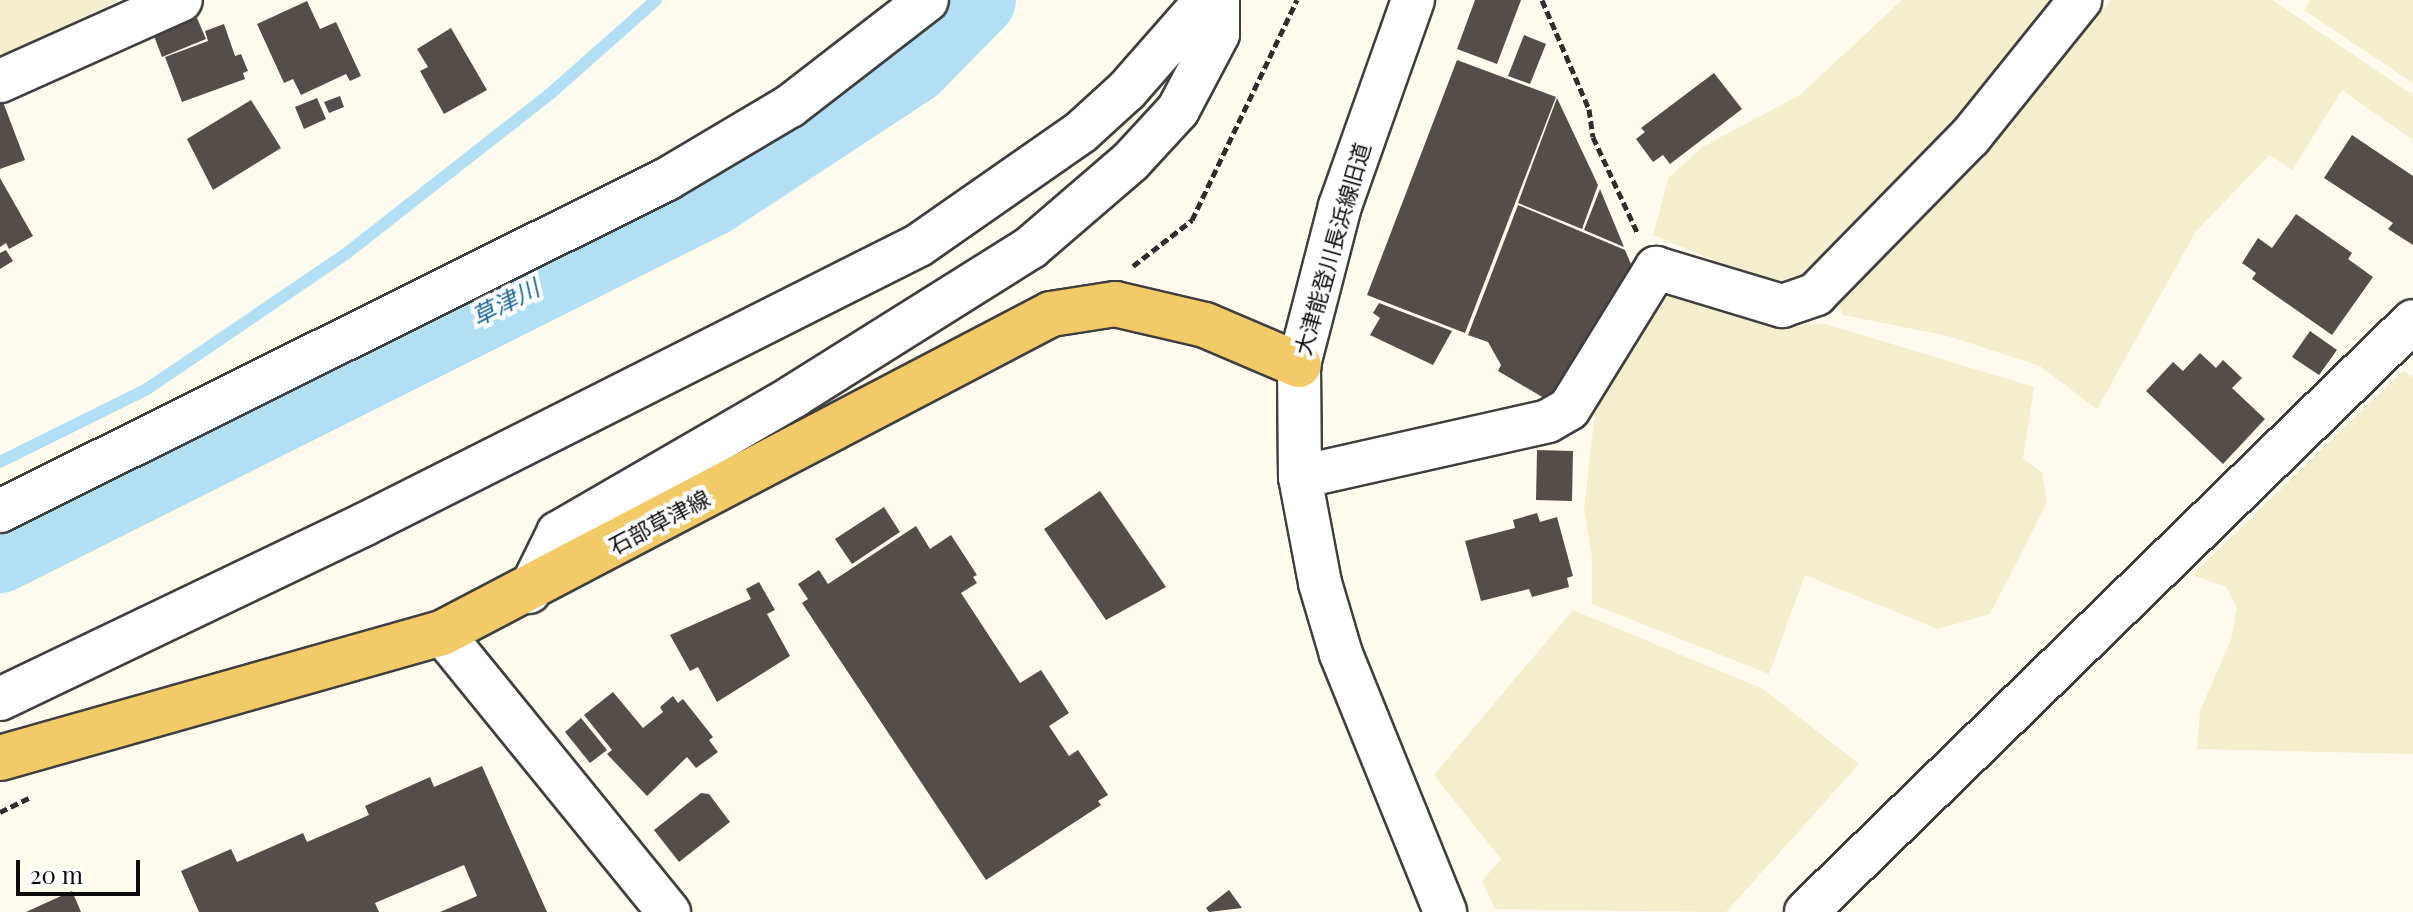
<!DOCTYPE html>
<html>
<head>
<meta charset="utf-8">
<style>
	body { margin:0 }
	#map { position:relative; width:2413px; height:912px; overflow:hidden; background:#fefaed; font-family:"Playfair Display","Noto Sans JP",serif }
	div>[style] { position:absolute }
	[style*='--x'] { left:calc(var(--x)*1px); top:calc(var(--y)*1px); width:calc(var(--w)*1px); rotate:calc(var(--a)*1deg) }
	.farmland>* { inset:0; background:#f3eece }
	.stream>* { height:12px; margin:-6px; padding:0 6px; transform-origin:6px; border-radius:6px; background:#b3dff4 }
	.river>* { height:74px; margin:-37px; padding:0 37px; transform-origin:37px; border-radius:37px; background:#b3dff4 }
	.building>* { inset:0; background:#554d49 }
	.path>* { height:5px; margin-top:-2.5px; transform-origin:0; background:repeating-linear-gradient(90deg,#2e2e2e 0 8px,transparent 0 12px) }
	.roads { filter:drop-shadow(2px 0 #3f3f3f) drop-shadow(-2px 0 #3f3f3f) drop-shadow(0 2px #3f3f3f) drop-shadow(0 -2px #3f3f3f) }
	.minor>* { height:42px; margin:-21px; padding:0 21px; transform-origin:21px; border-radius:21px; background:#fff }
	.major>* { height:44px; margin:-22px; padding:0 22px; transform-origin:22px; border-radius:22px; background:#f3ca68 }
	span { translate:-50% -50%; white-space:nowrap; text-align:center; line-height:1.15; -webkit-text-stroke:8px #fff; paint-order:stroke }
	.street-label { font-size:22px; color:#0c0c0c }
	.water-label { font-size:24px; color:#1b6899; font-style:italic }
	.scale { position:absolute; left:16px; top:860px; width:124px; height:36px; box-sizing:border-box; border:4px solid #0c0c0c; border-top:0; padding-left:10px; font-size:24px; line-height:28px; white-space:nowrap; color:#0c0c0c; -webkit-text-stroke:6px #fff; paint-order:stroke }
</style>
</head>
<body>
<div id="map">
	<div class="farmland">
		<i style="clip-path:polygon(0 0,118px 0,0 58px)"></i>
		<i style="clip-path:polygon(1902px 0,2067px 0,2044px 32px,1810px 278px,1783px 289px,1653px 235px,1669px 177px,1704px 146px,1800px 95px)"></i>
		<i style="clip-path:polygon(2111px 0,2272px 0,2413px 95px,2413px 140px,2342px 90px,2292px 170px,2270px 155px,2196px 231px,2097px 409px,2040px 366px,1948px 336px,1843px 315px,1835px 295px,1978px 157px)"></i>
		<i style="clip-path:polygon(2310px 0,2413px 0,2413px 83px,2304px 10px)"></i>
		<i style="clip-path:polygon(1668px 296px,1784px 325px,1826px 324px,2034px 387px,2023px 459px,2042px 472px,2047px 503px,1990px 614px,1938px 629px,1805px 575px,1769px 674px,1592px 604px,1592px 557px,1584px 509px,1596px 405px,1637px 333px)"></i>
		<i style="clip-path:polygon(2403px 371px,2413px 377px,2413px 754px,2197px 749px,2200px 711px,2231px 640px,2237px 608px,2226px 587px,2192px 575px)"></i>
		<i style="clip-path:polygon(1573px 610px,1763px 689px,1859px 764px,1726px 912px,1495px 909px,1482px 881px,1501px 859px,1434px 775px)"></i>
	</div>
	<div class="stream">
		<i style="--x:0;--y:462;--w:164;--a:-26.4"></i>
		<i style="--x:147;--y:389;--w:242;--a:-34.2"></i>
		<i style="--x:347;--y:253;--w:259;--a:-38.1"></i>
		<i style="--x:551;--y:93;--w:140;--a:-41.5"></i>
	</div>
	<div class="river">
		<i style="--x:0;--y:556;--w:796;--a:-26.63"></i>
		<i style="--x:712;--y:199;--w:240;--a:-33.3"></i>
		<i style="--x:913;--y:67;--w:94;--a:-45.4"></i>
	</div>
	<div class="building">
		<i style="clip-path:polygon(1475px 0,1521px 0,1497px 64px,1457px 49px)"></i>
		<i style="clip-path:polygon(307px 1px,320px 29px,336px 22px,361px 76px,350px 81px,346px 74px,301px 95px,293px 79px,284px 83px,257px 24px)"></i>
		<i style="clip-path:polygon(197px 18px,206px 39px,162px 57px,154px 36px)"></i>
		<i style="clip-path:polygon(224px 24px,235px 56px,241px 54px,248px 71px,243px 73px,245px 79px,182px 102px,165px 57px,208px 41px,205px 31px)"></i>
		<i style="clip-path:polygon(451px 28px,487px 90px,444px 114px,420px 71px,428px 67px,417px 49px)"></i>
		<i style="clip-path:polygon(1524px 35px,1546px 44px,1530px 84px,1508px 76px)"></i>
		<i style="clip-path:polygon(1457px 60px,1556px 97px,1465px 333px,1367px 295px)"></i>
		<i style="clip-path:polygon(1714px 73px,1742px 109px,1670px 164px,1663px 155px,1653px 162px,1636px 139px,1645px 132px,1641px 128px)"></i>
		<i style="clip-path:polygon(340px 96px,344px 107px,329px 113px,324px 102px)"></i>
		<i style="clip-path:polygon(317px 98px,326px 119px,304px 129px,295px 107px)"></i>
		<i style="clip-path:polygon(1557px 98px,1598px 185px,1582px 229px,1518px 203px)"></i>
		<i style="clip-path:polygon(251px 100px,281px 148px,213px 190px,187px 139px)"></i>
		<i style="clip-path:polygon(3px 102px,25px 160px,0 169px,0 103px)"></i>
		<i style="clip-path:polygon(2352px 135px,2413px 176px,2413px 245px,2388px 229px,2393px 223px,2324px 178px)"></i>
		<i style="clip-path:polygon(0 178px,33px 236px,9px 249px,6px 243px,0 247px)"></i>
		<i style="clip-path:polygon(1600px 189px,1624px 247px,1584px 230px)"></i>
		<i style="clip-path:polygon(1518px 205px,1625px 250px,1633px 269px,1561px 390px,1544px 398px,1498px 371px,1501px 365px,1488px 342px,1468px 335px)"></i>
		<i style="clip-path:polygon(2296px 214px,2352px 253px,2348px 259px,2373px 277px,2332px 335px,2252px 279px,2256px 273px,2242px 263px,2258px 238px,2272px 248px)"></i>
		<i style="clip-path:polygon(6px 250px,13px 261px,0 269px,0 253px)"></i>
		<i style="clip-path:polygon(1379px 303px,1452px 331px,1433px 365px,1370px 335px,1380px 318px,1373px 313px)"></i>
		<i style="clip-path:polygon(2310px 331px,2337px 350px,2319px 375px,2292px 357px)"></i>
		<i style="clip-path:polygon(2200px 353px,2216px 368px,2223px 360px,2242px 378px,2232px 388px,2265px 419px,2223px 464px,2146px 391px,2173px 362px,2183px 371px)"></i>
		<i style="clip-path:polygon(1537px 450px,1573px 451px,1572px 501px,1536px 500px)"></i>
		<i style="clip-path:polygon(1100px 491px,1166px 587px,1106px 620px,1044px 529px)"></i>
		<i style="clip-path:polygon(884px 507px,900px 532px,852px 564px,835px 539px)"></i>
		<i style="clip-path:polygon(1537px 513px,1540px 522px,1557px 517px,1573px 576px,1567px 578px,1569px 587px,1532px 597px,1529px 589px,1481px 601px,1465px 541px,1515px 528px,1513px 520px)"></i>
		<i style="clip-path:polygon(916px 526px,930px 549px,951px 535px,977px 575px,973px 577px,977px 583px,961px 593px,1020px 683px,1041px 670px,1069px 713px,1049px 726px,1069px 756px,1078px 750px,1108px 795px,1098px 801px,1101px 805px,986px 880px,802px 603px,808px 599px,798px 584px,819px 570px,828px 584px)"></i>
		<i style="clip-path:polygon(759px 582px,775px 610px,767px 614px,790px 656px,717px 702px,698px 667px,690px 671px,670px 635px,751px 599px,746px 589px)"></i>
		<i style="clip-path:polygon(613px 692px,643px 728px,663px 712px,660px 707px,673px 696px,678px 703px,683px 699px,713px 737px,709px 740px,718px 752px,696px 768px,687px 757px,647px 796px,607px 754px,612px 750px,584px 715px)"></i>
		<i style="clip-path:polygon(581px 718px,607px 750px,590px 763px,565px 732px)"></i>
		<i style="clip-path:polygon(482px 766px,547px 912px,440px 912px,477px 896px,464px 865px,375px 903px,379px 912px,199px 912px,181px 871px,231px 849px,237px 862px,303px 833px,307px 842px,369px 815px,365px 806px,430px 777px,434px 787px)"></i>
		<i style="clip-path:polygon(701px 793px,709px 794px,730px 822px,679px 862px,654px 830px)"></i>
		<i style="clip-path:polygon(1229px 890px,1242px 908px,1209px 912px,1206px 908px)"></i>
		<i style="clip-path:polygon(72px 891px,81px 912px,26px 912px)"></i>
	</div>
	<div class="path">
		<i style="--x:1542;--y:0;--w:119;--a:66.7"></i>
		<i style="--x:1589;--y:109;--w:28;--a:82"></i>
		<i style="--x:1593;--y:137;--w:105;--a:65.1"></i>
		<i style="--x:1133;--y:266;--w:75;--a:-37.9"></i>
		<i style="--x:1192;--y:220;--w:244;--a:-64.5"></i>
		<i style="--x:0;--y:812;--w:32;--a:-26"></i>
	</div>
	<div class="roads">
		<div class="minor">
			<i style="--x:1413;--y:0;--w:219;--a:109.5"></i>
			<i style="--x:1340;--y:206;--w:164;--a:104.5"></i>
			<i style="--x:1299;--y:365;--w:112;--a:89.5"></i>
			<i style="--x:1300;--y:477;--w:108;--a:79.3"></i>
			<i style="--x:1320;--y:583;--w:74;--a:73.5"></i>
			<i style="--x:1341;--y:654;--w:278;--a:68"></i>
			<i style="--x:0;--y:81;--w:198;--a:-24.1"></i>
			<i style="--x:1300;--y:477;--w:254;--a:-12.7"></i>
			<i style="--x:1548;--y:421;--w:24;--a:-30"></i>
			<i style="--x:1569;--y:409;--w:166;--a:-58.3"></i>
			<i style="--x:1656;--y:268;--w:132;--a:16.8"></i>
			<i style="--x:1782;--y:306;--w:36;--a:-19"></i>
			<i style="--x:1816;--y:294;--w:220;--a:-45.6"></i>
			<i style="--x:1970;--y:137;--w:176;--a:-51.2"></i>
			<i style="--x:0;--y:511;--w:745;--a:-26.46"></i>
			<i style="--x:667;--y:179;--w:143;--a:-30.7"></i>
			<i style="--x:790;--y:106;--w:173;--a:-37.7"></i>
			<i style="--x:529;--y:592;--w:66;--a:-63.8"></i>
			<i style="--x:558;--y:533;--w:273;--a:-30.1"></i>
			<i style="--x:794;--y:396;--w:279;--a:-32.1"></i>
			<i style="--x:1030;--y:248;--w:133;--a:-40.7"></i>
			<i style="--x:1131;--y:161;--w:69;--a:-47.3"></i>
			<i style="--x:1178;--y:110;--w:86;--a:-62.2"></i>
			<i style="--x:1218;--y:34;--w:34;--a:-90"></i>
			<i style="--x:442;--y:633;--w:360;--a:50.9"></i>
			<i style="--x:0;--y:699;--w:405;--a:-25.6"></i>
			<i style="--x:365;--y:524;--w:620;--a:-26.73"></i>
			<i style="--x:919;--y:245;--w:198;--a:-34.9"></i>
			<i style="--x:1081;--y:132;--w:62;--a:-42.4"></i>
			<i style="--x:1127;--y:90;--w:120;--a:-48.7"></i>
			<i style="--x:1806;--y:912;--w:847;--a:-44.23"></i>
		</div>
		<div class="major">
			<i style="--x:0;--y:758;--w:459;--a:-15.8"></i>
			<i style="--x:442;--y:633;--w:687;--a:-27.65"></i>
			<i style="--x:1051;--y:314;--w:65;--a:-8.9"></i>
			<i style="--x:1115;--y:304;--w:92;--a:13.1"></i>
			<i style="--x:1205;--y:325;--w:102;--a:23.1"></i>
		</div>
	</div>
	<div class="street-label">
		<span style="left:1332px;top:249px;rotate:-74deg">大津能登川長浜線旧道</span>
		<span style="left:659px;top:522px;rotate:-28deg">石部草津線</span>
	</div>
	<div class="water-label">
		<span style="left:505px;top:302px;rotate:-27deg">草津川</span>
	</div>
	<div class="scale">20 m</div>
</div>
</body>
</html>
